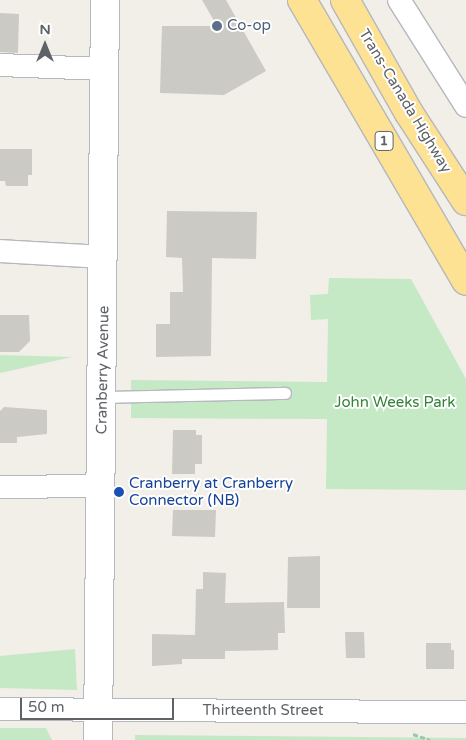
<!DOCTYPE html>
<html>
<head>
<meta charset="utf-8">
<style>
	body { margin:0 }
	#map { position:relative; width:466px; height:740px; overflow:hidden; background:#f1efe8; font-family:"Varela Round",sans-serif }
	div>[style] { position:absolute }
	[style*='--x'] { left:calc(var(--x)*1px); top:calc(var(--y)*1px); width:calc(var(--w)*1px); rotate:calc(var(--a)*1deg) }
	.green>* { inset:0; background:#c5e8c5 }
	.building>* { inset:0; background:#cccac5 }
	.path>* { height:3px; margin-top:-1.5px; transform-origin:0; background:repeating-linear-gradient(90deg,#9cc7a9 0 5px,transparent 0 7.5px) }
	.roads { filter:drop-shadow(1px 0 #b5b8bc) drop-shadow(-1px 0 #b5b8bc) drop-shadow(0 1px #b5b8bc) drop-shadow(0 -1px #b5b8bc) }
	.lane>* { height:11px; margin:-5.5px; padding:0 5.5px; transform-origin:5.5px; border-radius:5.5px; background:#fff }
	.street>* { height:22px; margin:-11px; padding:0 11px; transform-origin:11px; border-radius:11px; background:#fff }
	.secondary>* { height:28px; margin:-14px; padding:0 14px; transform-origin:14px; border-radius:14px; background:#fff }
	.highway>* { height:28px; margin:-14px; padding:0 14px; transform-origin:14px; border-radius:14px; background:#fde293 }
	.dots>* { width:14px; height:14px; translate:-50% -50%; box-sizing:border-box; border:2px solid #fff; border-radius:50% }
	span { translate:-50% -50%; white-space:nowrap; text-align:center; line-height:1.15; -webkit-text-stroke:4px #fff; paint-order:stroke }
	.shield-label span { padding:1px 4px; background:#fff; border:1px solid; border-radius:4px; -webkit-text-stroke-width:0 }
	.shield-label { font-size:14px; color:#5f6368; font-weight:700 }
	.service-label { font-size:15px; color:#4e5e75 }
	.left { translate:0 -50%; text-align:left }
	.street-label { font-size:15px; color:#5f6368 }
	.park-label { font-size:15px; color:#348238 }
	.transit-label { font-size:15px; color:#164399 }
	.north { position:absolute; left:20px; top:20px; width:50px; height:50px; -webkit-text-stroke:4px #fff; paint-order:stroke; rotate:0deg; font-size:14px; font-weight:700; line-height:20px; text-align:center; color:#5f6368 }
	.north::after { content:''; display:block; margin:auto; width:18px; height:22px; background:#5f6368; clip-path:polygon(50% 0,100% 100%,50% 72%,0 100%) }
	.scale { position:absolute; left:20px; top:698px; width:154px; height:22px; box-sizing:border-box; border:2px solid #5f6368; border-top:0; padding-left:6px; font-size:15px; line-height:18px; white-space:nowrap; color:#5f6368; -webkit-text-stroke:4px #fff; paint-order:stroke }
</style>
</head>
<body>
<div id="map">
	<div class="green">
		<i style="clip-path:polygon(329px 278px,411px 279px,466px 379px,466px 490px,326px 489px,327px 419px,131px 418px,131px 380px,327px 382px,328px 319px,311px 320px,310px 295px,328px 294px)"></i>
		<i style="clip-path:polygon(0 355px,72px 357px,0 373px)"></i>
		<i style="clip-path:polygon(75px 649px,77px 690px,0 688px,0 656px)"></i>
		<i style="clip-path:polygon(0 728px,46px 728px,52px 740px,0 740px)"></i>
		<i style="clip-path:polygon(135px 735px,466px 738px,466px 740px,135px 740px)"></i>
	</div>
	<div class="building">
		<i style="clip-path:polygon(202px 0,226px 0,266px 71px,224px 95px,160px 93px,162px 26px,217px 26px)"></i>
		<i style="clip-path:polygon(0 13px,19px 14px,18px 53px,0 52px)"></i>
		<i style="clip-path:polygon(0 149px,32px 149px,32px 175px,28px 175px,28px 186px,6px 186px,5px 181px,0 181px)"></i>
		<i style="clip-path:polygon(167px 211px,257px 212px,256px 259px,212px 258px,211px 356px,156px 357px,156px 324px,170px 324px,170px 292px,183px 292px,182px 258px,166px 257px)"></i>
		<i style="clip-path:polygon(0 315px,29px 315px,30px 341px,19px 352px,0 352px)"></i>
		<i style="clip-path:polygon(4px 407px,47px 410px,47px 434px,17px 437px,17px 443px,0 443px,0 411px)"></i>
		<i style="clip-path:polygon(173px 430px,196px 430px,196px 435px,202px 435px,202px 464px,195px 464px,195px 474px,172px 474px)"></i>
		<i style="clip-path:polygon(173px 510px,216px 510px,215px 537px,172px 536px)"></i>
		<i style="clip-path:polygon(320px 556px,320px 608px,287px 608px,288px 557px)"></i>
		<i style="clip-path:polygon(203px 572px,226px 573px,225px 603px,284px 602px,285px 633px,278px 633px,278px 650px,225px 651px,225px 659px,182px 659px,182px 664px,152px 666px,152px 634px,195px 635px,196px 589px,203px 589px)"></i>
		<i style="clip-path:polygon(345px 632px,364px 632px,365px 658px,346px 658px)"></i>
		<i style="clip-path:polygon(426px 643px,451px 643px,451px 650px,454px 650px,454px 669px,426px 669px)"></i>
	</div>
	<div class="path">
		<i style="--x:413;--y:734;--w:18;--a:19"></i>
	</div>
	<div class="roads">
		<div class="lane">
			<i style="--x:103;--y:397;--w:182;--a:-1.3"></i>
		</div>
		<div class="street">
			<i style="--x:399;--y:0;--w:125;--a:57.7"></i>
			<i style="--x:0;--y:65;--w:106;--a:2.2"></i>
			<i style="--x:0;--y:251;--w:105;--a:3.3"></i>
			<i style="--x:0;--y:487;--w:101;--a:-0.6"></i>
			<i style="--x:0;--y:709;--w:466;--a:0.4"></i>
		</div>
		<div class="secondary">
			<i style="--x:98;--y:740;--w:740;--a:-89.46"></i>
		</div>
		<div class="highway">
			<i style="--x:302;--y:0;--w:325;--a:59.7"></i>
			<i style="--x:345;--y:0;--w:130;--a:60.5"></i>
			<i style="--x:409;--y:113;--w:105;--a:57.1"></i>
		</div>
	</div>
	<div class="dots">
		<i style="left:217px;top:26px;background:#5c6f8a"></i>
		<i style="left:119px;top:492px;background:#1a4fb4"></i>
	</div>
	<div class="shield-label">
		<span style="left:384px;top:141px">1</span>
	</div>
	<div class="service-label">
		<span class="left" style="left:227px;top:26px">Co-op</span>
	</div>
	<div class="street-label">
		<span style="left:405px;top:101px;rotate:59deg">Trans-Canada Highway</span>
		<span style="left:103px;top:370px;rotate:-89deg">Cranberry Avenue</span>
		<span style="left:263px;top:711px">Thirteenth Street</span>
	</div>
	<div class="park-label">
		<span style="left:395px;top:403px">John Weeks Park</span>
	</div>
	<div class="transit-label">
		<span class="left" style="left:129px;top:492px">Cranberry at Cranberry<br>Connector (NB)</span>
	</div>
	<div class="north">N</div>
	<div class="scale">50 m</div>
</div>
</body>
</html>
